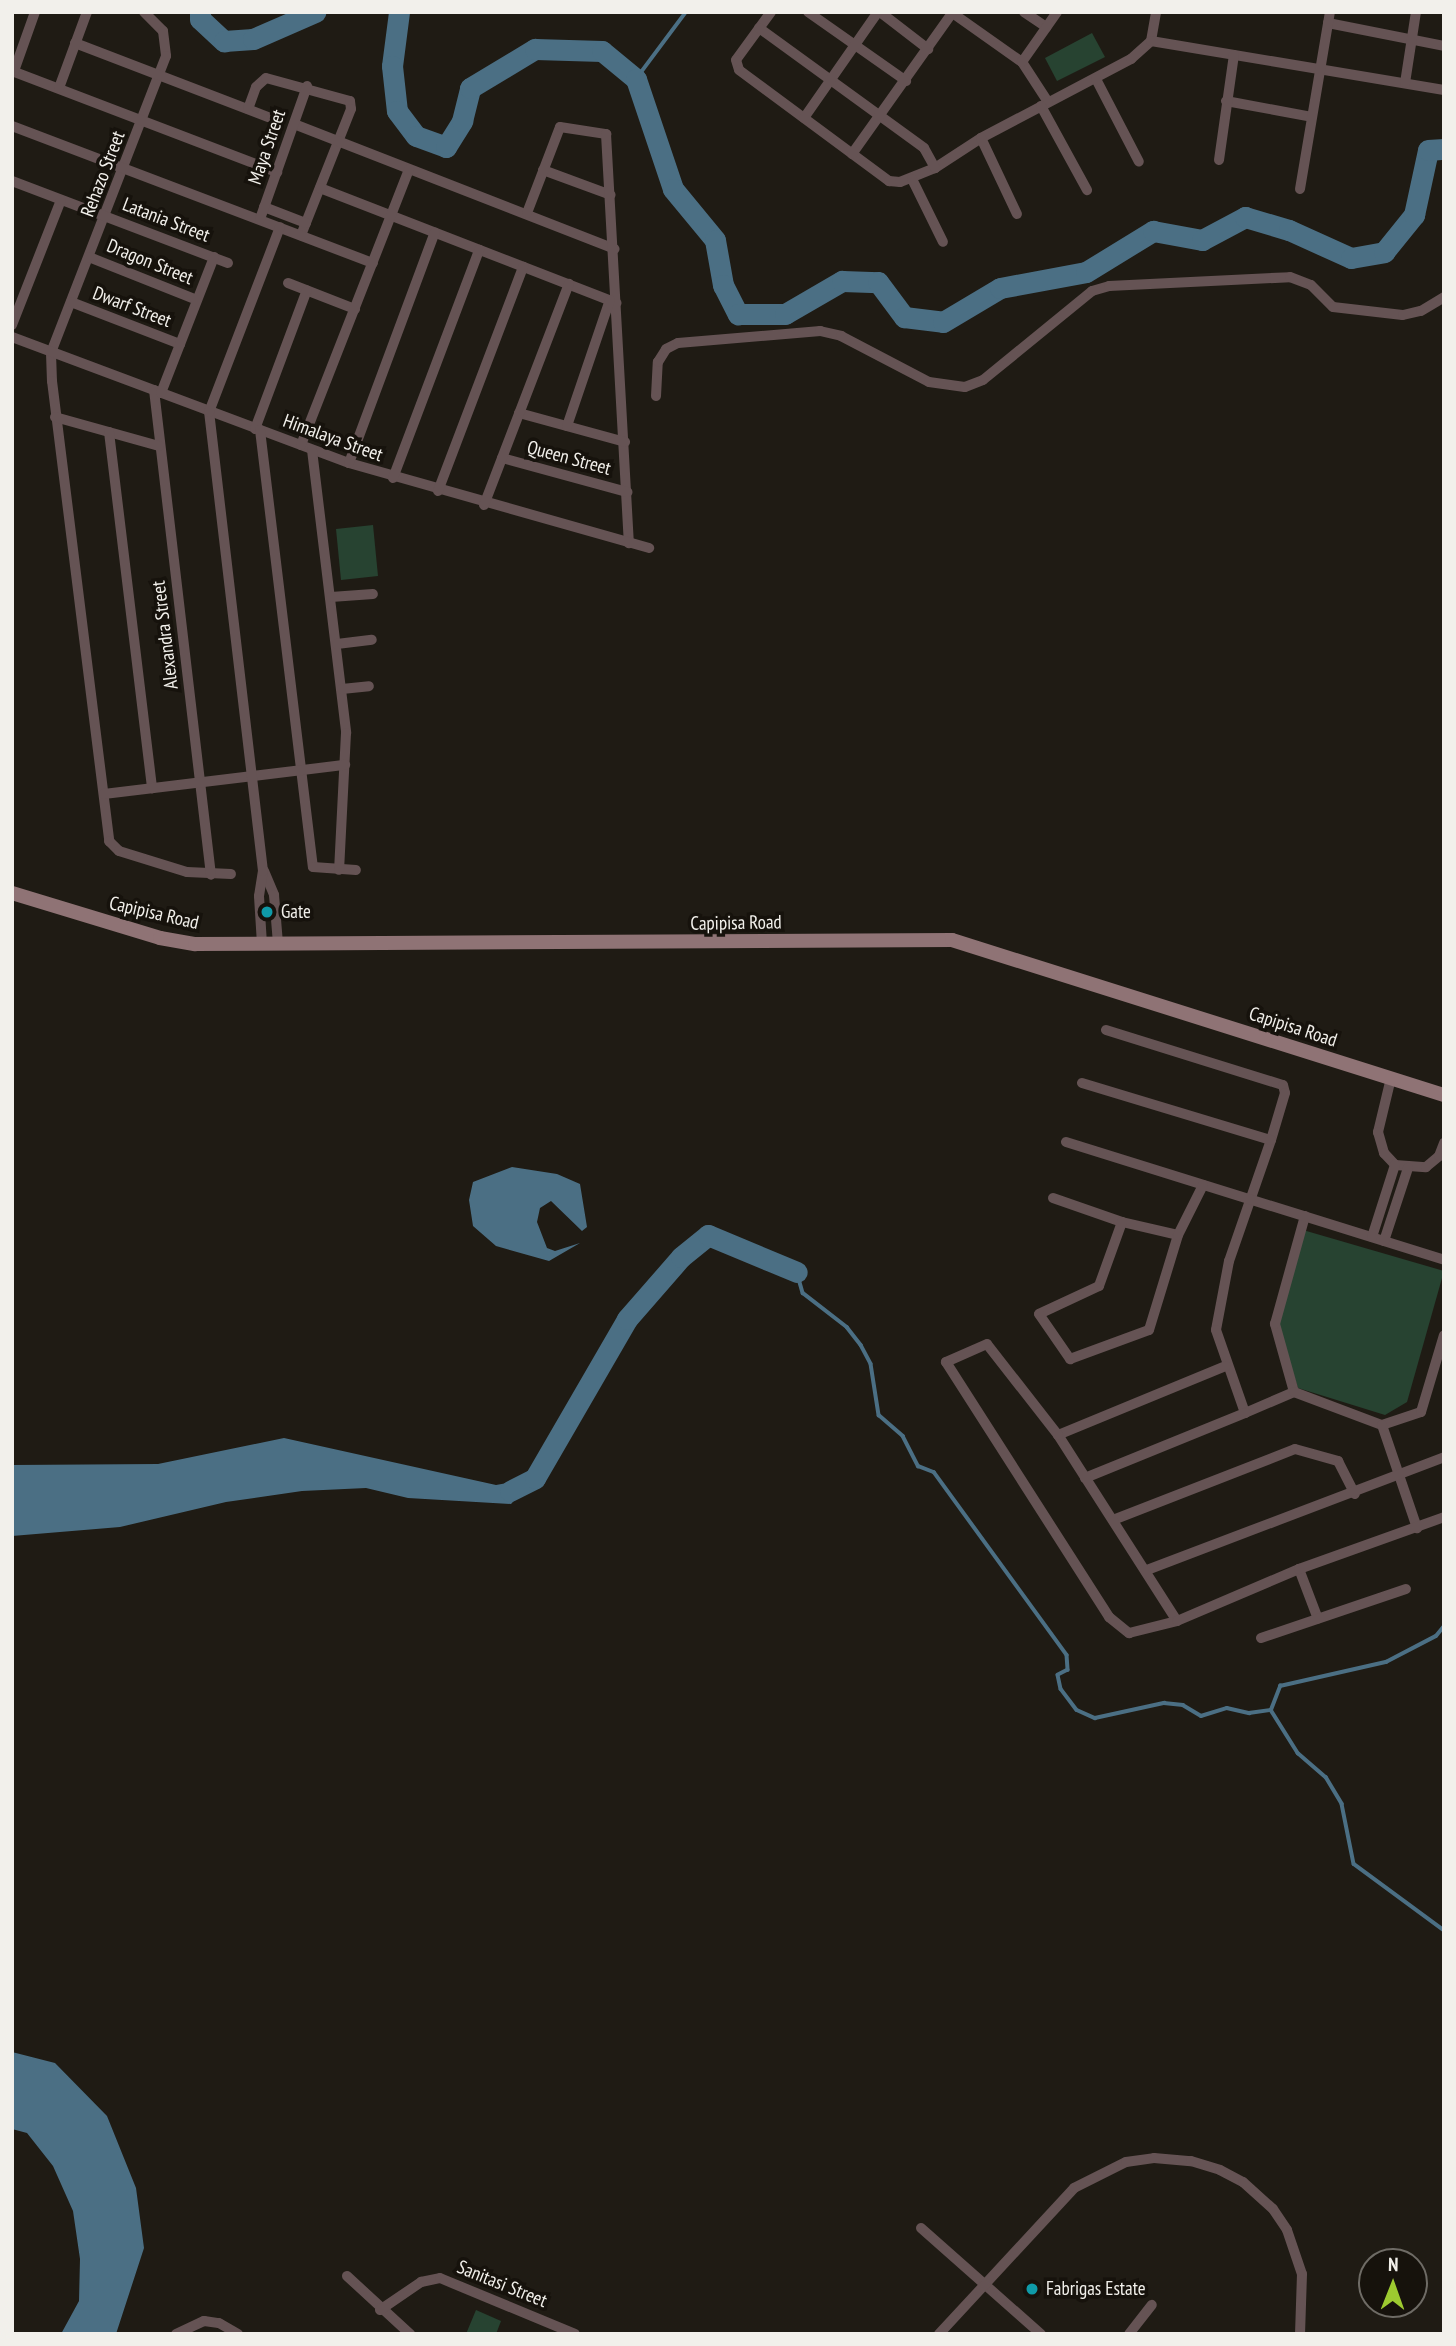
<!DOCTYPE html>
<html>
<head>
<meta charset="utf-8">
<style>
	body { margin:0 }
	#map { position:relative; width:1456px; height:2346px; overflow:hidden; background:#1f1b14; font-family:"PT Sans Narrow",sans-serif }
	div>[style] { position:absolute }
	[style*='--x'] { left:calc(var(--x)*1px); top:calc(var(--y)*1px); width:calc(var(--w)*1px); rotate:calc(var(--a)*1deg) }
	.green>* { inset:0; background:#274331 }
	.water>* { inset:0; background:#4b6f84 }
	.stream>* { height:3.5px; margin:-1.75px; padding:0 1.75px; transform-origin:1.75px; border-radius:1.75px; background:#4b6f84 }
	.river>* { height:21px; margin:-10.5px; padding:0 10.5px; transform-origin:10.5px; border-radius:10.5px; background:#4b6f84 }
	.minor>* { height:10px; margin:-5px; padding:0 5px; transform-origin:5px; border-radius:5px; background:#655354 }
	.secondary>* { height:14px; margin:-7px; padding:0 7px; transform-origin:7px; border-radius:7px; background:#8f7375 }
	.dots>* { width:19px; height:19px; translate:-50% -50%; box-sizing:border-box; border:4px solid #16120c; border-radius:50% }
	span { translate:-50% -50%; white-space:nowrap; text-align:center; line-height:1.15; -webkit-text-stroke:7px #16120c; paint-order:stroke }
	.street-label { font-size:19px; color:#f2f0eb }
	.poi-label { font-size:19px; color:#f2f0eb }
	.left { translate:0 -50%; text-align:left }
	.frame { position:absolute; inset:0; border:14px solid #f2f0eb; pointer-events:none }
	.north { position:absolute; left:1358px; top:2248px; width:70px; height:70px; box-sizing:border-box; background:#16120c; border:2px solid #6e6b65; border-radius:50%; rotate:1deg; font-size:19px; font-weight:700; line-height:28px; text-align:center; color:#f2f0eb }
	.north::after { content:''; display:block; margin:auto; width:24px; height:32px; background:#9dca30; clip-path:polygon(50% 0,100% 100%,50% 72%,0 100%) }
</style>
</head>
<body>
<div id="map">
	<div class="green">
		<i style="clip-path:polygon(1092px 33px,1105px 57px,1057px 81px,1045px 58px)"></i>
		<i style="clip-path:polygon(373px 525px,378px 576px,341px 580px,336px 529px)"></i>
		<i style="clip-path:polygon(1303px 1230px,1444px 1271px,1407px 1402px,1385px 1415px,1298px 1388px,1278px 1328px)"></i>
		<i style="clip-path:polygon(476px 2310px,501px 2321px,496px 2334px,466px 2334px)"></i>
	</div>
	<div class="water">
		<i style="clip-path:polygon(512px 1167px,557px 1174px,580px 1184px,587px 1227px,582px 1231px,551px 1201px,540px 1208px,537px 1222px,547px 1248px,555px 1251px,580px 1243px,549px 1261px,496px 1246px,473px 1226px,469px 1200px,473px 1182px)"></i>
		<i style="clip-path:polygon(284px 1438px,496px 1485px,535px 1478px,511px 1504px,408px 1498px,366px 1488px,302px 1491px,226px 1502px,120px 1527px,12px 1536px,12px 1465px,158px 1464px)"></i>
		<i style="clip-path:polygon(12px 2052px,55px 2063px,107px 2116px,136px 2188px,144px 2248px,116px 2334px,61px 2334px,79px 2301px,80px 2259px,73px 2211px,53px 2166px,27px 2133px,12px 2129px)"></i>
	</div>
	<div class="stream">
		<i style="--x:636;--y:79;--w:84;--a:-53.3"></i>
		<i style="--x:797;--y:1272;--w:22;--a:74"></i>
		<i style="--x:803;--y:1293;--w:56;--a:37.7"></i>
		<i style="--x:847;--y:1327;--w:23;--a:52"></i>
		<i style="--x:861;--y:1345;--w:21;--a:62"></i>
		<i style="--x:871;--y:1364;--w:52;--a:81.1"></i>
		<i style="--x:879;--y:1415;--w:32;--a:41"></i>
		<i style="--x:903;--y:1436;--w:34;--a:63"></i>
		<i style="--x:918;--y:1466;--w:17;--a:21"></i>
		<i style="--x:934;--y:1472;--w:226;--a:54"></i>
		<i style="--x:1067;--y:1655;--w:15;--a:86"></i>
		<i style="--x:1068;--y:1670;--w:11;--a:153"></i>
		<i style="--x:1058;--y:1675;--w:14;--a:78"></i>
		<i style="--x:1061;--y:1689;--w:26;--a:53"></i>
		<i style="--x:1077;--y:1710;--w:20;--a:24"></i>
		<i style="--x:1095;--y:1718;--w:71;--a:-12.3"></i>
		<i style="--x:1164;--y:1703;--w:19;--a:6"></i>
		<i style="--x:1183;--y:1705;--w:21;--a:31"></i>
		<i style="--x:1201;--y:1716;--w:27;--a:-17"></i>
		<i style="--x:1227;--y:1708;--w:23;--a:13"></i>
		<i style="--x:1249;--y:1713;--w:22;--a:-8"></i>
		<i style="--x:1271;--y:1710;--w:51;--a:57.9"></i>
		<i style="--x:1298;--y:1753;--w:37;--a:41"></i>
		<i style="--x:1326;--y:1777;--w:31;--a:59"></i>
		<i style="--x:1342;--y:1804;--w:61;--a:78.7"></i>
		<i style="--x:1354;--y:1864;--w:112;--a:36.3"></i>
		<i style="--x:1271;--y:1710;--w:26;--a:-69"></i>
		<i style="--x:1280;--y:1686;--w:109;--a:-12.8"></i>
		<i style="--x:1386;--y:1662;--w:56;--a:-27.5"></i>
		<i style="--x:1436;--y:1636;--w:13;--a:-51"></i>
	</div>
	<div class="river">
		<i style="--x:200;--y:12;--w:7;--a:90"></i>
		<i style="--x:200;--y:19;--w:33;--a:43"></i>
		<i style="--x:224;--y:41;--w:29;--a:-4"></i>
		<i style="--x:253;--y:39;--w:68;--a:-23.5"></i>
		<i style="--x:399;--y:12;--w:54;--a:97.4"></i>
		<i style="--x:392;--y:66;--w:45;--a:83.7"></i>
		<i style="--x:397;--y:111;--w:31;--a:53"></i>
		<i style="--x:416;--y:136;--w:32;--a:20"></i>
		<i style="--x:446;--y:147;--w:31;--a:-58"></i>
		<i style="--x:462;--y:121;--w:34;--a:-76"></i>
		<i style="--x:470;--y:88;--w:76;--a:-31"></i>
		<i style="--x:535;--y:49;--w:67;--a:1.7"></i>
		<i style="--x:602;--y:51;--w:44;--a:39.5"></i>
		<i style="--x:636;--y:79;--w:116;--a:71.4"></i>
		<i style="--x:673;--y:189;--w:66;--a:50.5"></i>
		<i style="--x:715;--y:240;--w:46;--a:79.9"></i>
		<i style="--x:723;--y:285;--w:33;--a:63"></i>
		<i style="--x:738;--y:314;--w:47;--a:0"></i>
		<i style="--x:785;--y:314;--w:66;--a:-30.1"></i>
		<i style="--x:842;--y:281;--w:36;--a:2"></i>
		<i style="--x:878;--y:282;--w:44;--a:53.4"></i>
		<i style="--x:904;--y:317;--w:39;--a:7"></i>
		<i style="--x:943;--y:322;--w:66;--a:-30.8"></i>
		<i style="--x:1000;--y:288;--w:87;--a:-10.5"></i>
		<i style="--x:1086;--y:272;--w:79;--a:-31.5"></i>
		<i style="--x:1153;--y:231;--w:50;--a:10.4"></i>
		<i style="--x:1202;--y:240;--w:49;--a:-28.1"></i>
		<i style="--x:1245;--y:217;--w:46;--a:16.5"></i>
		<i style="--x:1289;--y:230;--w:68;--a:24.3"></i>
		<i style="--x:1351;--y:258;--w:34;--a:-10"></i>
		<i style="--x:1384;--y:252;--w:48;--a:-51"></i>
		<i style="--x:1414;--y:215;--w:66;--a:-77.8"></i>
		<i style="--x:1428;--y:150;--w:16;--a:-4"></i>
		<i style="--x:510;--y:1491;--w:28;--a:-27"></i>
		<i style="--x:535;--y:1478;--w:184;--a:-59.9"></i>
		<i style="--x:627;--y:1319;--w:82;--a:-48.9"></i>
		<i style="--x:681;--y:1257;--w:35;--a:-39"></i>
		<i style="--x:708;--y:1235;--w:96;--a:22.6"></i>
	</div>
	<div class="minor">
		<i style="--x:144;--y:12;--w:27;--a:45"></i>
		<i style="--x:163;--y:31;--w:25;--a:83"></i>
		<i style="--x:166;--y:56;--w:318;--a:111.2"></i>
		<i style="--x:51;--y:353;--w:28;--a:88"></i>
		<i style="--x:52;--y:381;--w:464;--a:82.9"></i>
		<i style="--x:109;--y:841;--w:14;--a:45"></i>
		<i style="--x:119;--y:851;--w:71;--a:17.2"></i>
		<i style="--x:187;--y:872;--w:44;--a:2.6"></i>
		<i style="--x:771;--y:12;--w:59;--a:126.1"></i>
		<i style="--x:736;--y:60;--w:10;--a:73"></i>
		<i style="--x:739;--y:70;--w:187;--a:36.5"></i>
		<i style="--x:889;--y:181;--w:11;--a:5"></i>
		<i style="--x:900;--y:182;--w:38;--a:-22"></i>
		<i style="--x:935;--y:168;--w:55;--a:-33.1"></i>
		<i style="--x:981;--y:138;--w:170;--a:-27.8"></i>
		<i style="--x:1131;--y:59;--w:27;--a:-42"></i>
		<i style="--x:1151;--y:41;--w:29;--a:-80"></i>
		<i style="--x:808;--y:12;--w:120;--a:35.1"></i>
		<i style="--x:880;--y:12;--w:61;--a:37.6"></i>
		<i style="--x:951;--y:12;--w:87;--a:35.2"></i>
		<i style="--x:1024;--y:12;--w:27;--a:34"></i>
		<i style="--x:1328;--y:23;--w:118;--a:11.2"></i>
		<i style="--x:759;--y:28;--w:204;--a:36"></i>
		<i style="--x:924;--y:148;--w:23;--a:61"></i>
		<i style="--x:1151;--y:41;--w:297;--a:9.5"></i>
		<i style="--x:75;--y:43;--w:207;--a:21"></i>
		<i style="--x:12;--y:71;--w:284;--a:20.9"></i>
		<i style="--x:14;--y:71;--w:63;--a:-70.4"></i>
		<i style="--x:1096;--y:79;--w:93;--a:62.6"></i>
		<i style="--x:1405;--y:83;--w:72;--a:-81.2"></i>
		<i style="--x:59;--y:88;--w:81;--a:-69.8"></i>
		<i style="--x:1226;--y:101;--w:87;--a:10.5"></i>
		<i style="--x:1048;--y:102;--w:48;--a:-123"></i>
		<i style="--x:1022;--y:62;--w:61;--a:-55"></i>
		<i style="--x:1041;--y:106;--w:96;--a:61.3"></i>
		<i style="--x:248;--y:109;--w:23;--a:-70"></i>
		<i style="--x:256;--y:87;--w:13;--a:-42"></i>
		<i style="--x:266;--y:78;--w:87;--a:15.3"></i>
		<i style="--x:350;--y:101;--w:8;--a:83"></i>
		<i style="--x:351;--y:109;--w:136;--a:111.6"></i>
		<i style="--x:804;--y:118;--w:129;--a:-55.1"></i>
		<i style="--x:294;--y:124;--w:344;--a:21.3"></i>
		<i style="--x:12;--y:126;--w:386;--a:20.8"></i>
		<i style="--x:981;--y:138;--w:84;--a:64.7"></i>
		<i style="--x:852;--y:154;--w:174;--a:-54.6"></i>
		<i style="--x:1219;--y:160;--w:106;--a:-81.9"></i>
		<i style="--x:543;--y:170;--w:72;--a:20.2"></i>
		<i style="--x:912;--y:179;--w:70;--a:63.8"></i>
		<i style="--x:12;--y:181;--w:231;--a:20.8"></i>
		<i style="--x:320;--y:188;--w:318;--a:21.2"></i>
		<i style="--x:1300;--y:189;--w:180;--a:-80.4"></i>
		<i style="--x:264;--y:207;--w:45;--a:20.9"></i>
		<i style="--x:527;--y:213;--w:92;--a:-69"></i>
		<i style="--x:560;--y:127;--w:47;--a:8.7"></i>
		<i style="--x:606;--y:134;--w:410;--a:86.8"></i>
		<i style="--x:260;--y:219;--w:141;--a:-70.5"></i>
		<i style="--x:89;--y:257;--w:116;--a:21.7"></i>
		<i style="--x:288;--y:283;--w:72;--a:21.2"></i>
		<i style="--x:71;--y:302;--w:117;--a:21.1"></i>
		<i style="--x:12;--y:325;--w:134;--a:-68.6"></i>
		<i style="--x:12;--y:337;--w:360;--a:20.5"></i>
		<i style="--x:349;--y:463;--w:312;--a:15.8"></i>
		<i style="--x:154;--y:390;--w:488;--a:83.3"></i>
		<i style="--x:161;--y:393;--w:146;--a:-68.7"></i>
		<i style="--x:656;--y:396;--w:34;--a:-87"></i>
		<i style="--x:658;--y:362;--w:15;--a:-58"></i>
		<i style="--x:666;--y:349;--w:13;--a:-27"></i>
		<i style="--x:678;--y:343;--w:143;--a:-4.8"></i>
		<i style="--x:820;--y:331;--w:22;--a:13"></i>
		<i style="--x:841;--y:336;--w:99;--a:27.6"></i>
		<i style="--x:929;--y:382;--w:36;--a:8"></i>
		<i style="--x:965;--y:387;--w:19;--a:-21"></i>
		<i style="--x:983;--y:380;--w:141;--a:-39.2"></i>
		<i style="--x:1092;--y:291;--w:18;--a:-16"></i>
		<i style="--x:1109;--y:286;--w:181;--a:-2.8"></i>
		<i style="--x:1290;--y:277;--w:22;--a:21"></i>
		<i style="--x:1311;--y:285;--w:31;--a:45"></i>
		<i style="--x:1333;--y:307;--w:70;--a:6.5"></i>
		<i style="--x:1403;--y:315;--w:18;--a:-13"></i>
		<i style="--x:1421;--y:311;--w:27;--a:-31"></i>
		<i style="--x:519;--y:413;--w:110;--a:15.3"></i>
		<i style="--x:55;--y:417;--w:108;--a:15.6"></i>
		<i style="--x:567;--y:426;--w:133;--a:-71.2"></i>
		<i style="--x:255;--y:429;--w:148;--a:-69.5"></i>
		<i style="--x:260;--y:430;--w:440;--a:83.1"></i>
		<i style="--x:313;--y:867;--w:43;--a:4"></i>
		<i style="--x:109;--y:432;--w:359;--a:83.1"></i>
		<i style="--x:301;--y:445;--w:296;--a:-68.6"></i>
		<i style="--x:312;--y:450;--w:285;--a:83.1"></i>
		<i style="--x:346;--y:733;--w:137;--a:92.9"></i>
		<i style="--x:502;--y:458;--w:130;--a:15.2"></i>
		<i style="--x:349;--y:463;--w:246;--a:-69.6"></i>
		<i style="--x:393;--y:478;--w:244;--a:-69.3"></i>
		<i style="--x:438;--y:491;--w:240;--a:-69.2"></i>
		<i style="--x:484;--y:505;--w:237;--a:-69"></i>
		<i style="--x:331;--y:597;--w:42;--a:-4.1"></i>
		<i style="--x:337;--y:644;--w:35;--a:-7"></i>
		<i style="--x:342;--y:689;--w:27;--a:-6"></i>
		<i style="--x:104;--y:794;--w:243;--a:-6.9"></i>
		<i style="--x:264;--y:871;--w:26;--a:67"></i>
		<i style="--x:274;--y:895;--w:49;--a:85.3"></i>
		<i style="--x:262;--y:944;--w:48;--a:-93.6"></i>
		<i style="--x:259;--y:896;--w:25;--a:-81"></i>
		<i style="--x:263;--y:871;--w:462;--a:-96.7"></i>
		<i style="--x:209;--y:412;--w:198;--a:-69"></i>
		<i style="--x:1106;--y:1030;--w:185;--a:17.3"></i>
		<i style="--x:1283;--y:1085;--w:8;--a:76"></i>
		<i style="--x:1285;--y:1093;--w:49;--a:106.6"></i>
		<i style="--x:1271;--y:1140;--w:128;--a:109.1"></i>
		<i style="--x:1229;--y:1261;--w:70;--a:100.7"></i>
		<i style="--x:1216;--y:1330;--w:88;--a:70.7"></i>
		<i style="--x:1245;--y:1413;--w:53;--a:-23.2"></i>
		<i style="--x:1294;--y:1392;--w:71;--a:-105.6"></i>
		<i style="--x:1275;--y:1324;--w:112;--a:-74.5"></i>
		<i style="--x:1391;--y:1078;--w:56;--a:103.5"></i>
		<i style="--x:1378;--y:1132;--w:22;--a:74"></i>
		<i style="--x:1384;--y:1153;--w:16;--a:47"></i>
		<i style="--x:1395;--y:1165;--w:31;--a:4"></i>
		<i style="--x:1426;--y:1167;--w:17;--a:-40"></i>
		<i style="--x:1439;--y:1156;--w:14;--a:-69"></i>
		<i style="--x:1082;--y:1083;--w:197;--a:16.8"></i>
		<i style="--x:1066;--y:1142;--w:396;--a:17.3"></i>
		<i style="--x:1053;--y:1198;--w:73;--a:19.2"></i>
		<i style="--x:1122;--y:1222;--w:57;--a:13.1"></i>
		<i style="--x:1122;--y:1222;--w:68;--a:109.8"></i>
		<i style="--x:1099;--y:1286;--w:66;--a:155"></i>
		<i style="--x:1039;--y:1314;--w:55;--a:55.4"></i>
		<i style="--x:1070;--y:1359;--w:84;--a:-20.2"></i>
		<i style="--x:1149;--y:1330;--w:99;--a:-73"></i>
		<i style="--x:1178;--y:1235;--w:56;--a:-63.4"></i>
		<i style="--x:1372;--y:1237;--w:76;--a:-72.3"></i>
		<i style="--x:1384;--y:1241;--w:77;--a:-71.8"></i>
		<i style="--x:1294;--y:1392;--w:94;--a:20.6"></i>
		<i style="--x:1382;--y:1425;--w:41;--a:-18.4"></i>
		<i style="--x:1421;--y:1412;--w:80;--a:-73.4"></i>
		<i style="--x:1382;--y:1425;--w:109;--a:71.2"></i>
		<i style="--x:1058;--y:1435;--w:181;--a:-22.4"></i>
		<i style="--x:1085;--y:1478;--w:173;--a:-22.1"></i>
		<i style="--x:1113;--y:1520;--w:195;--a:-21.3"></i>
		<i style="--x:1295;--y:1449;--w:45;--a:15.6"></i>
		<i style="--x:1338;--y:1461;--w:37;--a:63"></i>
		<i style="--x:1299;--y:1569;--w:53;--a:69.2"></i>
		<i style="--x:1147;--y:1570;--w:318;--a:-20.8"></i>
		<i style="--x:1177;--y:1621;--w:221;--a:-122.6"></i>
		<i style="--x:1058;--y:1435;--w:115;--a:-128"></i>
		<i style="--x:987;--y:1344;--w:45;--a:156.3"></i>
		<i style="--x:946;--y:1362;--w:303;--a:57.4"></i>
		<i style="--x:1109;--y:1617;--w:26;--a:39"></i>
		<i style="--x:1129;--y:1633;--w:49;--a:-14"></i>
		<i style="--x:1177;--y:1621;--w:133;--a:-23.1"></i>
		<i style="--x:1299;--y:1569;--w:154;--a:-19.7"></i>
		<i style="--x:1261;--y:1638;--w:153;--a:-18.7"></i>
		<i style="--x:921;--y:2228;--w:160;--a:41.5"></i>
		<i style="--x:347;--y:2276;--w:86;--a:42.6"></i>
		<i style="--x:380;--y:2310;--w:50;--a:-34.3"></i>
		<i style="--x:421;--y:2282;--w:19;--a:-12"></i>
		<i style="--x:440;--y:2278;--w:146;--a:22.5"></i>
		<i style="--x:176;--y:2334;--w:31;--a:-25"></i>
		<i style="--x:204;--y:2321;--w:15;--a:8"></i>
		<i style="--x:219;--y:2323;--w:22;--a:30"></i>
		<i style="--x:939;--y:2334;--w:199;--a:-47.2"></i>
		<i style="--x:1074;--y:2188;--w:58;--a:-26.6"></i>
		<i style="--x:1126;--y:2162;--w:28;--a:-8"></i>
		<i style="--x:1154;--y:2158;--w:37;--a:5"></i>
		<i style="--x:1191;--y:2161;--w:30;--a:17"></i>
		<i style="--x:1220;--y:2170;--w:26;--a:28"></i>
		<i style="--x:1243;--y:2182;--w:40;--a:42"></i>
		<i style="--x:1273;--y:2209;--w:25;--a:56"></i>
		<i style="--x:1287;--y:2230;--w:46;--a:71.2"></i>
		<i style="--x:1302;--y:2274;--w:60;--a:91.9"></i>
		<i style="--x:1129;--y:2334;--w:37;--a:-52"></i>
	</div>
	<div class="secondary">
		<i style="--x:12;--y:893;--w:155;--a:16.9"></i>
		<i style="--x:160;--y:938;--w:36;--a:10"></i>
		<i style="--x:195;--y:944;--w:757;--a:-0.3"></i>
		<i style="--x:952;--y:940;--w:516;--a:17.49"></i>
	</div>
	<div class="dots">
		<i style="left:267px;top:912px;background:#0f9aa8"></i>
		<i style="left:1032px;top:2289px;background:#0f9aa8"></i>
	</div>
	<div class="street-label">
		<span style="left:267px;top:147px;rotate:-71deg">Maya Street</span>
		<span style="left:103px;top:174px;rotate:-69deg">Rehazo Street</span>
		<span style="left:166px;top:220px;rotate:21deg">Latania Street</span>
		<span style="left:150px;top:262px;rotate:22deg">Dragon Street</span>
		<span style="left:132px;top:307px;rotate:21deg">Dwarf Street</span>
		<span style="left:333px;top:438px;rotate:20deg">Himalaya Street</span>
		<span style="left:569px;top:458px;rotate:15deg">Queen Street</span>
		<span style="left:165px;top:635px;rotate:-97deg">Alexandra Street</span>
		<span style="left:154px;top:913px;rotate:13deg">Capipisa Road</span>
		<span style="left:736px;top:923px;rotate:-1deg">Capipisa Road</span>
		<span style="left:1293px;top:1027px;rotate:18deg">Capipisa Road</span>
		<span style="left:502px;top:2284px;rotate:22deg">Sanitasi Street</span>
	</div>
	<div class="poi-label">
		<span class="left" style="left:281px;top:912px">Gate</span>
		<span class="left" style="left:1046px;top:2289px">Fabrigas Estate</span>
	</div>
	<div class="frame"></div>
	<div class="north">N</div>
</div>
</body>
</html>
